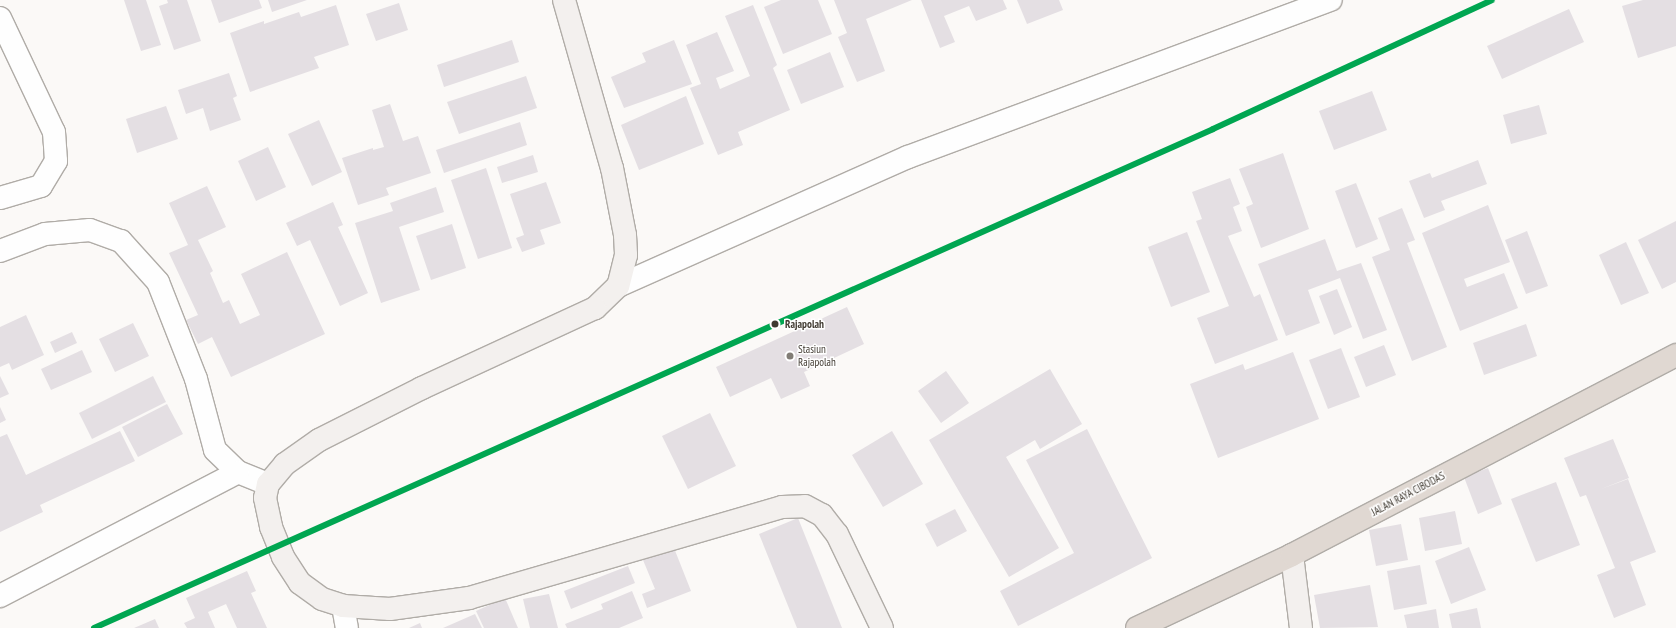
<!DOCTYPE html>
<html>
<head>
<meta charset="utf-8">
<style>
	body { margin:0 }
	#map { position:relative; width:1676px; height:628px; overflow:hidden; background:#fbf9f7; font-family:"PT Sans Narrow",sans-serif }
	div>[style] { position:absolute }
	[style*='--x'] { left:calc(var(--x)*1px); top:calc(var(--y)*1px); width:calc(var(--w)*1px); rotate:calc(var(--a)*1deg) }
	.building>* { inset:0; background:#e4dfe3 }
	.roads { filter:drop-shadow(1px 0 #b0aca7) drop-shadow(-1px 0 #b0aca7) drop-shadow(0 1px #b0aca7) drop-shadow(0 -1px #b0aca7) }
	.minor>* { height:22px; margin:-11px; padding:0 11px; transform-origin:11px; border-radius:11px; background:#fefefe }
	.secondary>* { height:22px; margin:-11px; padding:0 11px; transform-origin:11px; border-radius:11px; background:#f3f0ee }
	.trunk>* { height:22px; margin:-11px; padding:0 11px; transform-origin:11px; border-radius:11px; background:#e0d8d2 }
	.rail-1>* { height:6px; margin:-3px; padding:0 3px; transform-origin:3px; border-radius:3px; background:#00a651 }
	.dots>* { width:11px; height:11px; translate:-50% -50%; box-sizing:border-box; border:2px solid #fff; border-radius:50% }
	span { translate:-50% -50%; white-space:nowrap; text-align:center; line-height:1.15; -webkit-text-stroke:3px #fff; paint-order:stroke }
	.stop-label { font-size:11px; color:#403a31; font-weight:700 }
	.left { translate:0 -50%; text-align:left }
	.poi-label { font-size:11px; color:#403a31 }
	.street-label { font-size:11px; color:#403a31 }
</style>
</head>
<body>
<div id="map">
	<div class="building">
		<i style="clip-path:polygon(124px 0,146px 0,161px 45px,141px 51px)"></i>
		<i style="clip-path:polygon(167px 0,187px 0,201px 41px,174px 50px,159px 6px,168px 3px)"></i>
		<i style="clip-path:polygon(211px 0,259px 0,262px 8px,219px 23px)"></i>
		<i style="clip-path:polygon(268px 0,307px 0,272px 12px)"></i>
		<i style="clip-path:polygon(781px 0,818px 0,832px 34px,783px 54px,764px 7px)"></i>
		<i style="clip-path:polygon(834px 0,912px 0,866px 19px,885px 71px,857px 82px,838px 37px,847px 33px)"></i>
		<i style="clip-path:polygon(921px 0,1003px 0,1007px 9px,976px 21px,969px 6px,944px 16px,955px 42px,940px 48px)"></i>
		<i style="clip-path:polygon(1017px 0,1059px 0,1063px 10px,1027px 24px)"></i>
		<i style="clip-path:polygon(1643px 0,1676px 0,1676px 46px,1638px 58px,1622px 6px)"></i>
		<i style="clip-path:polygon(399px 3px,408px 30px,376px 41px,366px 14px)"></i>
		<i style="clip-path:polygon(336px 5px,349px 45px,314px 57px,319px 68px,250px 92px,230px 33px,264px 21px,264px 24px,299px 12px,301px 17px)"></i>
		<i style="clip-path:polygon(753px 5px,777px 65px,773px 68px,790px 110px,738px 132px,743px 145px,718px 155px,690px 88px,701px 84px,686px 45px,717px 32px,734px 71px,716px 78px,720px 89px,750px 76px,725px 16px)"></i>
		<i style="clip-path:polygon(1569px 9px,1584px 42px,1502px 79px,1487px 46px)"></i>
		<i style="clip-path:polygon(512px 40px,519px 62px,444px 87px,437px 65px)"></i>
		<i style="clip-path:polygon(674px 40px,692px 84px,624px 108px,611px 77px,646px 62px,642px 53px)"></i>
		<i style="clip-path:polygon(830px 52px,844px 87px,801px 104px,787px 70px)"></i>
		<i style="clip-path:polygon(229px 73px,237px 96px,233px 98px,241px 120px,210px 131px,203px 108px,186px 114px,178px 90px)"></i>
		<i style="clip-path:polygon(526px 76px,537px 108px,459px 134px,447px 102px)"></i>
		<i style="clip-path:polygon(1372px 91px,1387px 130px,1334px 150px,1319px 111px)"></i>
		<i style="clip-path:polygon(686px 96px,704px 144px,639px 170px,621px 125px)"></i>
		<i style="clip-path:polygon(390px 104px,403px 141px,418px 136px,431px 173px,386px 188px,389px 195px,358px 205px,342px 158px,373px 148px,373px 150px,384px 147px,372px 110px)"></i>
		<i style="clip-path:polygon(1539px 105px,1547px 134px,1511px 144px,1503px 115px)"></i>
		<i style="clip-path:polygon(166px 106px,178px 139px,137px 153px,126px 119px)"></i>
		<i style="clip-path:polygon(319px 120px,342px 172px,312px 186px,288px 134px)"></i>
		<i style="clip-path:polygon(520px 122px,527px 145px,444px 173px,436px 150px)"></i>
		<i style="clip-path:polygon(268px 147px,286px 187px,256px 201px,238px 161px)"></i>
		<i style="clip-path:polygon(1283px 153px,1309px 229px,1261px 248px,1246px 207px,1253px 204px,1239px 169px)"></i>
		<i style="clip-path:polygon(533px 155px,538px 172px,502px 183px,497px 167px)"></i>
		<i style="clip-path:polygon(1478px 160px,1487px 184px,1441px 201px,1445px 210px,1424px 218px,1409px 181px,1430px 173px,1432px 178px)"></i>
		<i style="clip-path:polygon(486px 168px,512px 248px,478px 259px,451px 180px)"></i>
		<i style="clip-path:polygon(1230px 178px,1240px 204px,1233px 207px,1242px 231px,1228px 236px,1254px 297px,1260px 294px,1278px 340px,1215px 364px,1197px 318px,1229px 306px,1196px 221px,1202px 219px,1192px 192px)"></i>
		<i style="clip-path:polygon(546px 182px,561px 223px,540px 230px,545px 244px,522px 252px,516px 238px,524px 235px,510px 194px)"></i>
		<i style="clip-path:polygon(1356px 183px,1378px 239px,1356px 248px,1335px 191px)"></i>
		<i style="clip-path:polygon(207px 186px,226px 227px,198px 240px,213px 271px,210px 273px,223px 303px,229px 300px,240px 324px,260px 315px,241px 274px,287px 252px,325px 334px,231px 377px,212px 337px,198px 344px,186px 320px,198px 315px,169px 253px,188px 245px,169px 203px)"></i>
		<i style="clip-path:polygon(436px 187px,444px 212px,399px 227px,420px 290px,381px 303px,355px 223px,393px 211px,390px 203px)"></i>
		<i style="clip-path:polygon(333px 202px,343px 225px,338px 227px,368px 293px,340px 306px,310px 240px,297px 246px,286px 223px)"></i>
		<i style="clip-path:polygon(1488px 205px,1510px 262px,1464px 279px,1467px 287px,1504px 273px,1518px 308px,1460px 331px,1422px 233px)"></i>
		<i style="clip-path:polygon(1402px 208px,1415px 240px,1407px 243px,1447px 347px,1412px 361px,1372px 257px,1390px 250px,1378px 218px)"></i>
		<i style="clip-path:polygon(1676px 221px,1676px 282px,1662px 289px,1638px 240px)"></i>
		<i style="clip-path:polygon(452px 224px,466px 268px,431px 280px,416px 236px)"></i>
		<i style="clip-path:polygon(1527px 231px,1548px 286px,1526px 294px,1505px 240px)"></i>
		<i style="clip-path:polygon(1187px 232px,1210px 292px,1171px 307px,1148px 247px)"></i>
		<i style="clip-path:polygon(1325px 239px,1337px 271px,1361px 263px,1387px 330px,1363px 339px,1340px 278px,1308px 290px,1320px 323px,1286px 336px,1258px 264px)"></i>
		<i style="clip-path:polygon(1626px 242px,1649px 293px,1621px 305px,1599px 255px)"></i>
		<i style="clip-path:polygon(1337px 289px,1352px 327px,1334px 335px,1319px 296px)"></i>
		<i style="clip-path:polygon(847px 307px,864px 344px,804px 372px,810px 386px,781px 399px,771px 378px,730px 397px,716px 367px)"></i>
		<i style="clip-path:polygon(26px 315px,44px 355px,12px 370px,9px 363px,0 367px,0 327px)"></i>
		<i style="clip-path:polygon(133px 323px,149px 356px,115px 372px,99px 339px)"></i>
		<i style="clip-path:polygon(1526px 324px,1537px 356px,1484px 375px,1473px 343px)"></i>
		<i style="clip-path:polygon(72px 332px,77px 343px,55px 353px,50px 342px)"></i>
		<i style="clip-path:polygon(1384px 345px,1396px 375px,1366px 387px,1354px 357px)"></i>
		<i style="clip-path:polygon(1341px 348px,1360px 397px,1328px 409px,1309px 360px)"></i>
		<i style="clip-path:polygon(82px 350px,92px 372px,51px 390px,41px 369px)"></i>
		<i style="clip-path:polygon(1293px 352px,1319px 419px,1218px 458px,1190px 384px,1243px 364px,1245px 370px)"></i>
		<i style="clip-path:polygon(1050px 369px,1082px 424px,1040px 449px,1035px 440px,1006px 457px,1059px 548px,1009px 577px,929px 440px)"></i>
		<i style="clip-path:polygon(946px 371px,969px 403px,941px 423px,918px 391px)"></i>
		<i style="clip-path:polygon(0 376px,9px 394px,0 398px)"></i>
		<i style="clip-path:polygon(153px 376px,166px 402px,92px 439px,79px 413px)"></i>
		<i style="clip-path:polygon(167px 404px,183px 434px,138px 457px,122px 427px)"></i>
		<i style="clip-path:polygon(0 407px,6px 420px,0 423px)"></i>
		<i style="clip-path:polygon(710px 413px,736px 466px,688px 489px,662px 436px)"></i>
		<i style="clip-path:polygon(1087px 429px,1152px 558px,1018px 626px,1000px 591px,1074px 553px,1026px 460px)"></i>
		<i style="clip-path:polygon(120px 431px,135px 461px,40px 505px,43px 512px,0 532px,0 437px,7px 434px,26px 475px)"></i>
		<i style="clip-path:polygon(892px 431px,923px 484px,883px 507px,852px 455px)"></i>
		<i style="clip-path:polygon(1613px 439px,1629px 478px,1601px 489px,1628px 479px,1656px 552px,1630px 562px,1646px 605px,1614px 618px,1597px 575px,1615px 568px,1586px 495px,1580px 497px,1564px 458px)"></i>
		<i style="clip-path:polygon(1488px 468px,1502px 504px,1478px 514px,1464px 477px)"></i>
		<i style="clip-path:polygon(1556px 482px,1580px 545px,1536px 562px,1511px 499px)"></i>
		<i style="clip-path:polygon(955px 509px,967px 531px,937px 547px,925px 524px)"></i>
		<i style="clip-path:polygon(1455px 511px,1462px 544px,1425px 551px,1419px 518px)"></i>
		<i style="clip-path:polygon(798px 518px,842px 628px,797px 628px,759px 534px)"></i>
		<i style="clip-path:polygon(1401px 524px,1408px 560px,1376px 566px,1369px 530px)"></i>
		<i style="clip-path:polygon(1469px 547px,1486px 590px,1451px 604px,1435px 561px)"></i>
		<i style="clip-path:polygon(674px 548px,691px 591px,647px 608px,642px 594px,655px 589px,643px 560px)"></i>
		<i style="clip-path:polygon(1420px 565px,1427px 604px,1394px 610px,1387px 571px)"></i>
		<i style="clip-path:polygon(628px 566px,635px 583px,571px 609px,564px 591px)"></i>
		<i style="clip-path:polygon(247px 571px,256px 591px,251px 593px,267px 628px,237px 628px,226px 604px,208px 612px,215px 628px,187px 628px,184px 623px,195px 618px,186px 598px)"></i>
		<i style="clip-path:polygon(1370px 585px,1378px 627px,1320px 628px,1314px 595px)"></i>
		<i style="clip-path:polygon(632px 591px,643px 618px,619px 628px,567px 628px,565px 624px,603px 609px,601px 604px)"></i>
		<i style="clip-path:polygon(549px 594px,558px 628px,530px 628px,523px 599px)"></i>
		<i style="clip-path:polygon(505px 598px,518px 628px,484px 628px,476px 611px)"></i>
		<i style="clip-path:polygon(1477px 608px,1481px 628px,1452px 628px,1449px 614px)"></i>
		<i style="clip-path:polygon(1436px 609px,1439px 628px,1407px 628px,1404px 615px)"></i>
		<i style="clip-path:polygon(475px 614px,482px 628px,443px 628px)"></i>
		<i style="clip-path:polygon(155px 619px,159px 628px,134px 628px)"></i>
		<i style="clip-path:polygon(420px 623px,422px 628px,409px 628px)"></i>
	</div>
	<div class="roads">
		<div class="minor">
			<i style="--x:0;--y:18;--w:126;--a:64.7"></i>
			<i style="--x:54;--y:132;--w:29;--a:86"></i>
			<i style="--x:56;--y:161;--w:29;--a:121"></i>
			<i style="--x:41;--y:186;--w:43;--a:163.7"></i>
			<i style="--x:0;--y:251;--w:48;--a:-20.7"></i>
			<i style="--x:45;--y:234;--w:45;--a:-5.1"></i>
			<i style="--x:90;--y:230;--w:33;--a:20"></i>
			<i style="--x:121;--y:241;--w:55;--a:47.9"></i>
			<i style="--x:158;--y:282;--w:104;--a:68.6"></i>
			<i style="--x:196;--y:379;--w:73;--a:75"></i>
			<i style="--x:215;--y:450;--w:32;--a:44"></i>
			<i style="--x:238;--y:472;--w:32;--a:22"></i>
			<i style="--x:618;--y:286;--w:317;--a:-24"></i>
			<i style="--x:908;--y:157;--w:451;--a:-20.4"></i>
			<i style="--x:0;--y:596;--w:268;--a:-27.5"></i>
			<i style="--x:343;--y:606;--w:22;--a:80"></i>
		</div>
		<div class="secondary">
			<i style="--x:564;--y:0;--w:175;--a:74.1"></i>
			<i style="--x:612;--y:168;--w:68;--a:79"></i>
			<i style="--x:625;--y:235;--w:20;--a:87"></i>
			<i style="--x:626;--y:255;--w:32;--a:104"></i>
			<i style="--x:618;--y:286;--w:32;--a:136"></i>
			<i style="--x:595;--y:308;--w:191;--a:155.2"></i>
			<i style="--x:422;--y:388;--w:115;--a:153.2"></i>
			<i style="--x:319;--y:440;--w:42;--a:144.8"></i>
			<i style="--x:285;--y:464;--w:26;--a:130"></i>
			<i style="--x:268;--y:484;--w:14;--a:102"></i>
			<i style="--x:265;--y:498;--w:30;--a:78"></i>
			<i style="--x:271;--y:527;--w:32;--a:68"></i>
			<i style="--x:283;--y:557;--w:31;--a:57"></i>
			<i style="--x:300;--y:583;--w:27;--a:36"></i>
			<i style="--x:322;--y:599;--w:22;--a:18"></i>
			<i style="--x:343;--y:606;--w:47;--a:3.7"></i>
			<i style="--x:390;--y:609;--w:80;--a:-7.9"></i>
			<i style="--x:469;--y:598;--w:326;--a:-16.2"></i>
			<i style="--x:782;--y:507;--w:23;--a:-2"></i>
			<i style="--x:805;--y:506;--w:19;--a:28"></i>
			<i style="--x:822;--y:515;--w:24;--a:52"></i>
			<i style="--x:837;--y:534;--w:104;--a:64.4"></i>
			<i style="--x:1292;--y:555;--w:74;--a:83"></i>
		</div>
		<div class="trunk">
			<i style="--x:1137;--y:628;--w:171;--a:-25.2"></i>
			<i style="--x:1292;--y:555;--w:433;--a:-27.5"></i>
		</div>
	</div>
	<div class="rail-1">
		<i style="--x:94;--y:628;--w:1225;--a:-24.03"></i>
		<i style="--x:1213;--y:129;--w:307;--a:-24.8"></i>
	</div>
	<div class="dots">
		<i style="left:775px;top:324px;background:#403a31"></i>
		<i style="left:790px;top:356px;background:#817d76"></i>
	</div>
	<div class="stop-label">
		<span class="left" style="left:785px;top:324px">Rajapolah</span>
	</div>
	<div class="poi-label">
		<span class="left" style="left:798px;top:356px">Stasiun<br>Rajapolah</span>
	</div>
	<div class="street-label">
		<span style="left:1408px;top:494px;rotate:-28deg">JALAN RAYA CIBODAS</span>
	</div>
</div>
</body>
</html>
